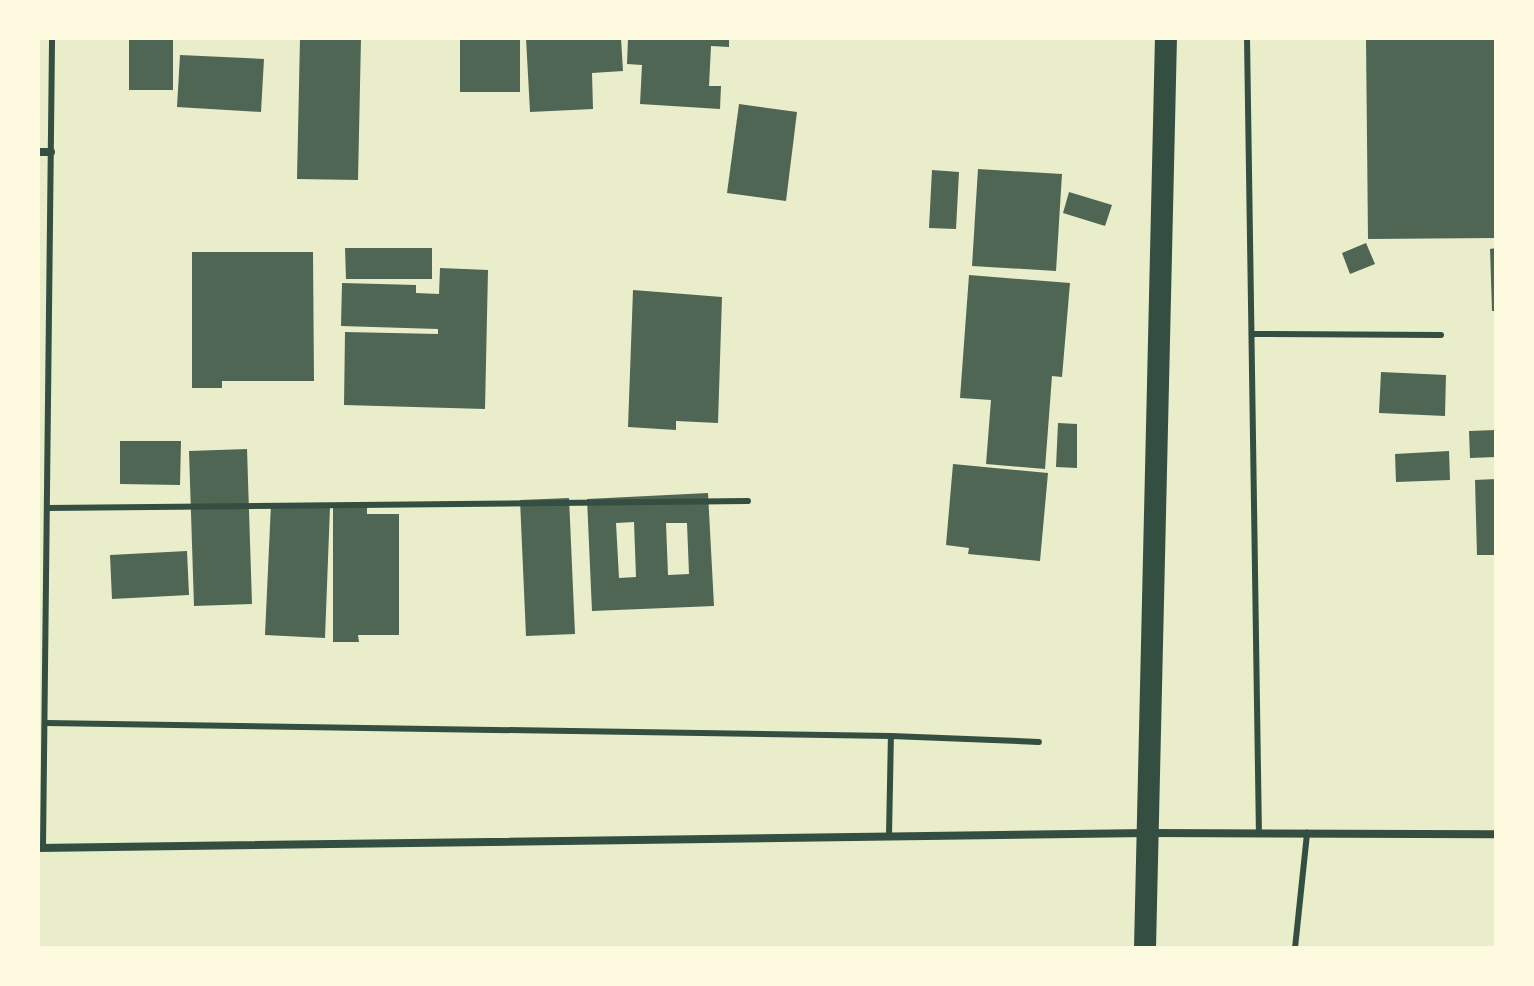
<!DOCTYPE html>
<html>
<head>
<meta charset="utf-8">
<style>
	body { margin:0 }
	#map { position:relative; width:1534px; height:986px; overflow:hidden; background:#e9edc9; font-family:Spectral,serif }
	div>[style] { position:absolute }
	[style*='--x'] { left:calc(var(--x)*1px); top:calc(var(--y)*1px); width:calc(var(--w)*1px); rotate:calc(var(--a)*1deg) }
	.building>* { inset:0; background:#4f6655 }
	.service>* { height:6px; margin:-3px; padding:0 3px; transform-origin:3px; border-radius:3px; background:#344e41 }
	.minor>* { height:8px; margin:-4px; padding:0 4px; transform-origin:4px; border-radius:4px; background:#344e41 }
	.trunk>* { height:22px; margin:-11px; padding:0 11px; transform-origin:11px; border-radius:11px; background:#344e41 }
	span { translate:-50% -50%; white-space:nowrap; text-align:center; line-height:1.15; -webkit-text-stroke:6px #fefae0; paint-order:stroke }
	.frame { position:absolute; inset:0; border:40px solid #fefae0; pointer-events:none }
</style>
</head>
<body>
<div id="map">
	<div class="building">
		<i style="clip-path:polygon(129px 38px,173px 38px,173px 90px,129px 90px)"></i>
		<i style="clip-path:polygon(300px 38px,361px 38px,358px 180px,297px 179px)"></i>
		<i style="clip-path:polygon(460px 38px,520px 38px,520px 92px,460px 92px)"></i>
		<i style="clip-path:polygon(526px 38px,621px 38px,623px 71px,592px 73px,593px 109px,530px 112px)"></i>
		<i style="clip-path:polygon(628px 38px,729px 38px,729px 47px,711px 46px,709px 86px,721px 86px,720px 109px,640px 104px,642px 65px,627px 64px)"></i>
		<i style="clip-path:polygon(1366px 38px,1496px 38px,1496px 238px,1368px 239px)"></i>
		<i style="clip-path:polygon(180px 55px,264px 59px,261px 112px,177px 107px)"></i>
		<i style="clip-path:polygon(739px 104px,797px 112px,786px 201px,727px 193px)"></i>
		<i style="clip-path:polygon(978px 169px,1062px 174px,1056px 271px,972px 266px)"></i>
		<i style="clip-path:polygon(932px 170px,959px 172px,956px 229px,929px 228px)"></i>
		<i style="clip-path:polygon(1069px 192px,1112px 205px,1105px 226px,1063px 213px)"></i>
		<i style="clip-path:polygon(1366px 243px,1375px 264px,1350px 274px,1342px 253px)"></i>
		<i style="clip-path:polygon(345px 248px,432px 248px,432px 279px,346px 279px)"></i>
		<i style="clip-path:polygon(1496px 248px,1496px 311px,1492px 311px,1490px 249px)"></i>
		<i style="clip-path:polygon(192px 252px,313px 252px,314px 381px,222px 381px,222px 388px,192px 388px)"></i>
		<i style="clip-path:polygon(440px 268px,488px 270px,485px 409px,344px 405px,345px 332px,438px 334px,438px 329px,341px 326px,342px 283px,416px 285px,416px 293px,439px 294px)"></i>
		<i style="clip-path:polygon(969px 275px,1070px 283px,1062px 377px,1052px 376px,1045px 469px,986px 464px,991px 400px,960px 398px)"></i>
		<i style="clip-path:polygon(633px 290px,722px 297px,718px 423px,676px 421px,676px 430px,628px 427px)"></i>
		<i style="clip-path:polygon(1381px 372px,1446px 375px,1445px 416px,1379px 413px)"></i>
		<i style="clip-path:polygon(1058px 423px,1077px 424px,1077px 468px,1056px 467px)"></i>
		<i style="clip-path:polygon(1496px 430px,1496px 457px,1470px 458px,1469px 431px)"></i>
		<i style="clip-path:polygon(120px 441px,181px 441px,180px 485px,120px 484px)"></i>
		<i style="clip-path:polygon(247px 449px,252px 604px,194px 606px,189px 451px)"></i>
		<i style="clip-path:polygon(1449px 451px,1450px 480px,1396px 482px,1395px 454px)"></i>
		<i style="clip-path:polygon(953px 464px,1048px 473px,1040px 561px,968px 554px,969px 548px,946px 545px)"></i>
		<i style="clip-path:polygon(1496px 479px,1496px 555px,1477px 555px,1475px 480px)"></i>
		<i style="clip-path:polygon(evenodd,708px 493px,714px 606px,592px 611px,587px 499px,708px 493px,634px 522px,636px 577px,619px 578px,616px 523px,634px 522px,708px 493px,666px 523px,687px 523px,689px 574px,668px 575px,666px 523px)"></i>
		<i style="clip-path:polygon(569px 498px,575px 634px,526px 636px,520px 500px)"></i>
		<i style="clip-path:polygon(271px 504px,330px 507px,325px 638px,265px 635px)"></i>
		<i style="clip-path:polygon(333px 507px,367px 507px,367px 514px,399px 514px,399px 635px,358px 635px,359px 642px,333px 642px)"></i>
		<i style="clip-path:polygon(187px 551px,189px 595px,112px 599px,110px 555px)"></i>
	</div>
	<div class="service">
		<i style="--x:1247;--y:38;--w:795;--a:89.14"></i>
		<i style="--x:1252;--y:334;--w:189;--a:0.3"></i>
		<i style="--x:47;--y:508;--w:701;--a:-0.57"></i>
		<i style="--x:46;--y:723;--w:845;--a:0.88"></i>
		<i style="--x:891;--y:736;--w:148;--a:2.3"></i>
		<i style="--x:889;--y:836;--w:100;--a:-88.9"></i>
		<i style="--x:43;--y:848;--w:810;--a:-89.36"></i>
		<i style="--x:1295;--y:948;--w:116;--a:-84"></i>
	</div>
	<div class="minor">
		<i style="--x:38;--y:152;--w:13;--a:0"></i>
		<i style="--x:38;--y:848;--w:1110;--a:-0.77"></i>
		<i style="--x:1148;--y:833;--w:348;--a:0.2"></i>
	</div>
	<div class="trunk">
		<i style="--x:1145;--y:948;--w:910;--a:-88.68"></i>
	</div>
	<div class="frame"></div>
</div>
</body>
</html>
